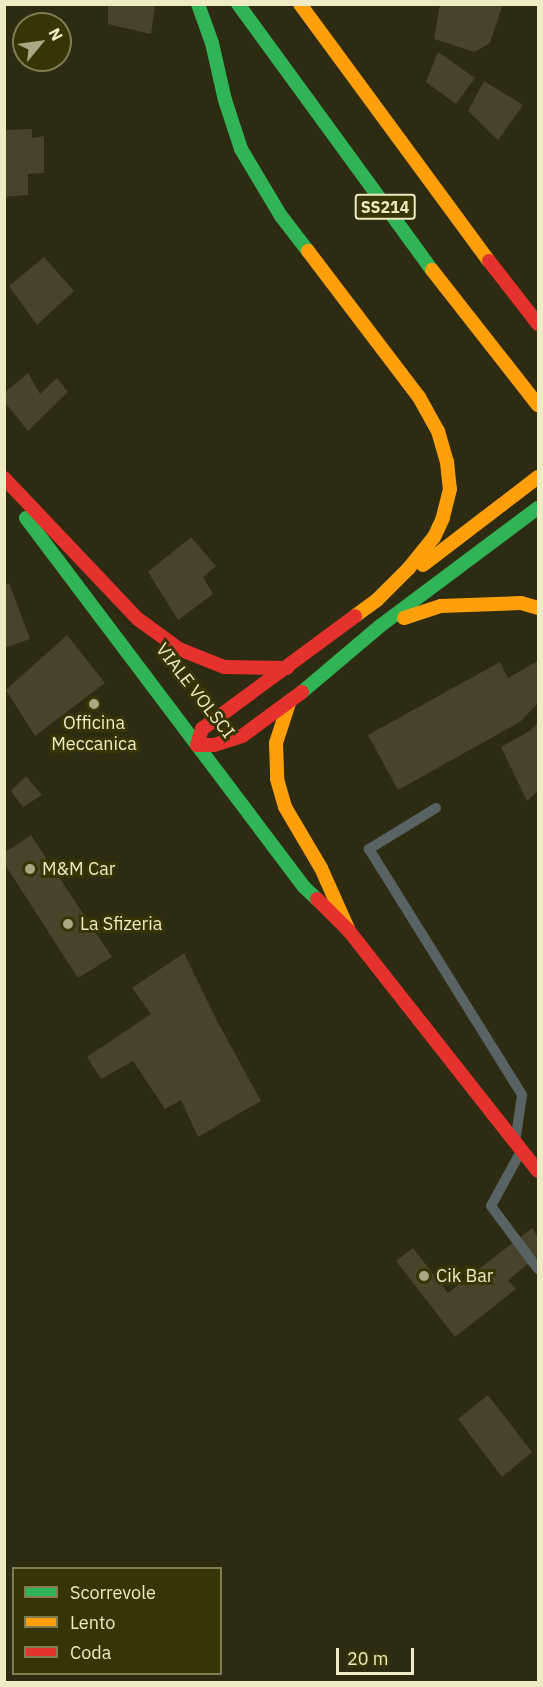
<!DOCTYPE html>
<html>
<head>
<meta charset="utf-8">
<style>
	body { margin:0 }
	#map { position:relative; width:543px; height:1687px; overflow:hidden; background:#2d2b12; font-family:"IBM Plex Sans",sans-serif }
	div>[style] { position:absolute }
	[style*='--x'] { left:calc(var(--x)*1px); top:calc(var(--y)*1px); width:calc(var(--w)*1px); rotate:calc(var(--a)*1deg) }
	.building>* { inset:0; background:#49432b }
	.lane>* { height:10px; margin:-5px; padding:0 5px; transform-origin:5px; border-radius:5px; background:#586364 }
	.fast>* { height:14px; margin:-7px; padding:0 7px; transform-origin:7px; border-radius:7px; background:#30b455 }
	.slow>* { height:14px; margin:-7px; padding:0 7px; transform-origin:7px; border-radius:7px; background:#ff9f0a }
	.jam>* { height:14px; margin:-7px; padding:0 7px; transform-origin:7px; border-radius:7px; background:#e5322d }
	.dots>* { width:16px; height:16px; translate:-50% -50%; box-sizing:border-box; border:3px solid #393406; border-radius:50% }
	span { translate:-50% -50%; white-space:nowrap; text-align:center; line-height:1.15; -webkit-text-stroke:6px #393406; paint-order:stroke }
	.shield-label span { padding:2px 4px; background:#393406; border:2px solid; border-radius:4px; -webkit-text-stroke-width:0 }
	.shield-label { font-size:16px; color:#eeeac3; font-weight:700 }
	.street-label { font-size:18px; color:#eeeac3 }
	.poi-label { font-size:18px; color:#eeeac3 }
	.left { translate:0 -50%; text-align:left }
	.frame { position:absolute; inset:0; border:6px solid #eeeac3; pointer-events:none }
	.legend { position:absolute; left:12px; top:1567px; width:210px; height:108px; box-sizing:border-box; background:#393406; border:2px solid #817d52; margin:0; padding:8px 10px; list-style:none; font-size:18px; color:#eeeac3 }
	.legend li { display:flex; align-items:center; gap:12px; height:30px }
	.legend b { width:30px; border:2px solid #817d52 }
	.north { position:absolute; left:12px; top:12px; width:60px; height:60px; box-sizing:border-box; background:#393406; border:2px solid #817d52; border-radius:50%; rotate:61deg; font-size:16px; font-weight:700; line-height:24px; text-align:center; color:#eeeac3 }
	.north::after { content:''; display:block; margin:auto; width:21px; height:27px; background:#aaa785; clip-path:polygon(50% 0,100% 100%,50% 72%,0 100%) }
	.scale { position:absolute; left:336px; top:1648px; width:78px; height:27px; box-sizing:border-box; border:3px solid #eeeac3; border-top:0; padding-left:8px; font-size:18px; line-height:21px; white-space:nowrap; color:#eeeac3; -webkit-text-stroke:4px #393406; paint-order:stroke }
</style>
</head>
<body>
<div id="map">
	<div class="building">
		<i style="clip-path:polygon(108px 4px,155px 6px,151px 34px,108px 24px)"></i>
		<i style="clip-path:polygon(440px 4px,503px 4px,490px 43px,475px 52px,434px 39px)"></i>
		<i style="clip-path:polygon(438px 52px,475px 78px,456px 104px,426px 82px)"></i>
		<i style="clip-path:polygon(484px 81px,523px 105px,498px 140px,468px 111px)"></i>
		<i style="clip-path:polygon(32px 129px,32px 138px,44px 136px,44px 173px,28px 174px,28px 195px,4px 197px,4px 130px)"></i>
		<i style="clip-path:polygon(44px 257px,74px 291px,37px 325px,9px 286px)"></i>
		<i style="clip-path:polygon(28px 373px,40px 394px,57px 378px,68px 392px,28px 431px,4px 401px,4px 393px)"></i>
		<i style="clip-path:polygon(191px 537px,216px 566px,203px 577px,213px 594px,178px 620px,148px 572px)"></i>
		<i style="clip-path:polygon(9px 583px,30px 639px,4px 648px,4px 585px)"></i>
		<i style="clip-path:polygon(67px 635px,105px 683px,35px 736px,6px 690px)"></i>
		<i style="clip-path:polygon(538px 661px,538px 703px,520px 722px,398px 790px,368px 735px,500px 662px,508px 678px)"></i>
		<i style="clip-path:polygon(538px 723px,538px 791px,527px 801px,501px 747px,528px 732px)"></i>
		<i style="clip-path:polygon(26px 776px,42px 795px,23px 807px,11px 791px)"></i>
		<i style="clip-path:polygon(31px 835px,112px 957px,78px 978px,4px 863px,4px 853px)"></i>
		<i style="clip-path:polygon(184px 953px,216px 1019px,261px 1101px,198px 1137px,181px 1100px,165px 1109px,133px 1061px,101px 1079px,87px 1057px,151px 1014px,132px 988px)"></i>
		<i style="clip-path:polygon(532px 1228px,538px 1237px,538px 1256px,508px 1280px,516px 1289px,455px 1337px,396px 1261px,413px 1248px,448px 1293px)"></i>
		<i style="clip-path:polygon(488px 1395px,532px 1452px,502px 1477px,458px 1419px)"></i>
	</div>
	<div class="lane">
		<i style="--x:436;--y:808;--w:79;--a:148.5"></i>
		<i style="--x:369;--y:849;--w:290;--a:58.1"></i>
		<i style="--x:522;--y:1095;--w:41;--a:98.3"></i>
		<i style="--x:520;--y:1153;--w:60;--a:118.7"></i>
		<i style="--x:491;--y:1206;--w:79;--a:53.3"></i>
	</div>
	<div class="fast">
		<i style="--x:198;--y:4;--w:41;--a:70.3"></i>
		<i style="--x:212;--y:43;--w:58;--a:77.2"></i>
		<i style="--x:225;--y:100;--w:52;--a:71.9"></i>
		<i style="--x:241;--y:149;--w:78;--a:59.2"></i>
		<i style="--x:281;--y:216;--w:44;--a:52.4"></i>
		<i style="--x:238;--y:4;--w:329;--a:53.9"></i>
		<i style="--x:26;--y:518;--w:462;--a:53"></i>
		<i style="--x:304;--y:887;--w:18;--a:43"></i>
		<i style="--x:302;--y:692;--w:102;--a:-40.2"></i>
		<i style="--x:380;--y:626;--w:197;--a:-36.8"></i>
	</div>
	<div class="slow">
		<i style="--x:300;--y:4;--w:319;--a:53.7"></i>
		<i style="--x:308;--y:251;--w:183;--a:52.8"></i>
		<i style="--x:419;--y:397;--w:39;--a:61"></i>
		<i style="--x:438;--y:431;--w:32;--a:74"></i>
		<i style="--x:447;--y:462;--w:27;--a:84"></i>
		<i style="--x:450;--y:489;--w:30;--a:104"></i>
		<i style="--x:443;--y:518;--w:21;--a:115"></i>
		<i style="--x:434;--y:537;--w:40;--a:129"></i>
		<i style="--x:409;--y:568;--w:45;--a:135"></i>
		<i style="--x:377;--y:600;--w:27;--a:144"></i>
		<i style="--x:432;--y:270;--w:172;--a:51.9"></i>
		<i style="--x:423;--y:565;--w:145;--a:-37.4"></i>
		<i style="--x:404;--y:618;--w:39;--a:-18"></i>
		<i style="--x:441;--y:606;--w:80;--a:-2.1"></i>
		<i style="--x:521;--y:603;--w:18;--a:16"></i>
		<i style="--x:289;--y:703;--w:42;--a:108"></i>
		<i style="--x:276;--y:743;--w:36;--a:88"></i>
		<i style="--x:277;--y:779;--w:29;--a:74"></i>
		<i style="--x:285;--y:807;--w:71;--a:59.5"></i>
		<i style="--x:321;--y:868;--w:69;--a:66"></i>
	</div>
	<div class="jam">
		<i style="--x:489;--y:261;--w:80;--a:52.1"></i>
		<i style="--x:4;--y:478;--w:195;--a:46.5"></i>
		<i style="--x:138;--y:619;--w:51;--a:36.2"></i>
		<i style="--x:179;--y:649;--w:48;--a:21.8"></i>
		<i style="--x:224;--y:667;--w:63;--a:0.9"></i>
		<i style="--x:302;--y:692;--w:74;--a:143.7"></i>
		<i style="--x:242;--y:736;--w:29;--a:162"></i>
		<i style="--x:214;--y:745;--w:17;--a:180"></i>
		<i style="--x:197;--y:745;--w:17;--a:-73"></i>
		<i style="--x:202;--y:729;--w:190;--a:-36.4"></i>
		<i style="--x:317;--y:899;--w:45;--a:45"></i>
		<i style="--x:349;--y:931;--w:305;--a:51.8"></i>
	</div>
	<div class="dots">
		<i style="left:94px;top:704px;background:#aaa785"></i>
		<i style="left:30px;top:869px;background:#aaa785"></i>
		<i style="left:68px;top:924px;background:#aaa785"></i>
		<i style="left:424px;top:1276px;background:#aaa785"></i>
	</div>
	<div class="shield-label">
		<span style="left:385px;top:207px">SS214</span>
	</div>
	<div class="street-label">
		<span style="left:195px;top:691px;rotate:52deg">VIALE VOLSCI</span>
	</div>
	<div class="poi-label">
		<span style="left:94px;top:734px">Officina<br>Meccanica</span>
		<span class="left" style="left:42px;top:869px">M&amp;M Car</span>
		<span class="left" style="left:80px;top:924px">La Sfizeria</span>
		<span class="left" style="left:436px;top:1276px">Cik Bar</span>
	</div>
	<div class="frame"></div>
	<ul class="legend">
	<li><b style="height:8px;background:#30b455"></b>Scorrevole</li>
	<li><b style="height:8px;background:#ff9f0a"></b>Lento</li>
	<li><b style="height:8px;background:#e5322d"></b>Coda</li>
	</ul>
	<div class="north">N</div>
	<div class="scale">20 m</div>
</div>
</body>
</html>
